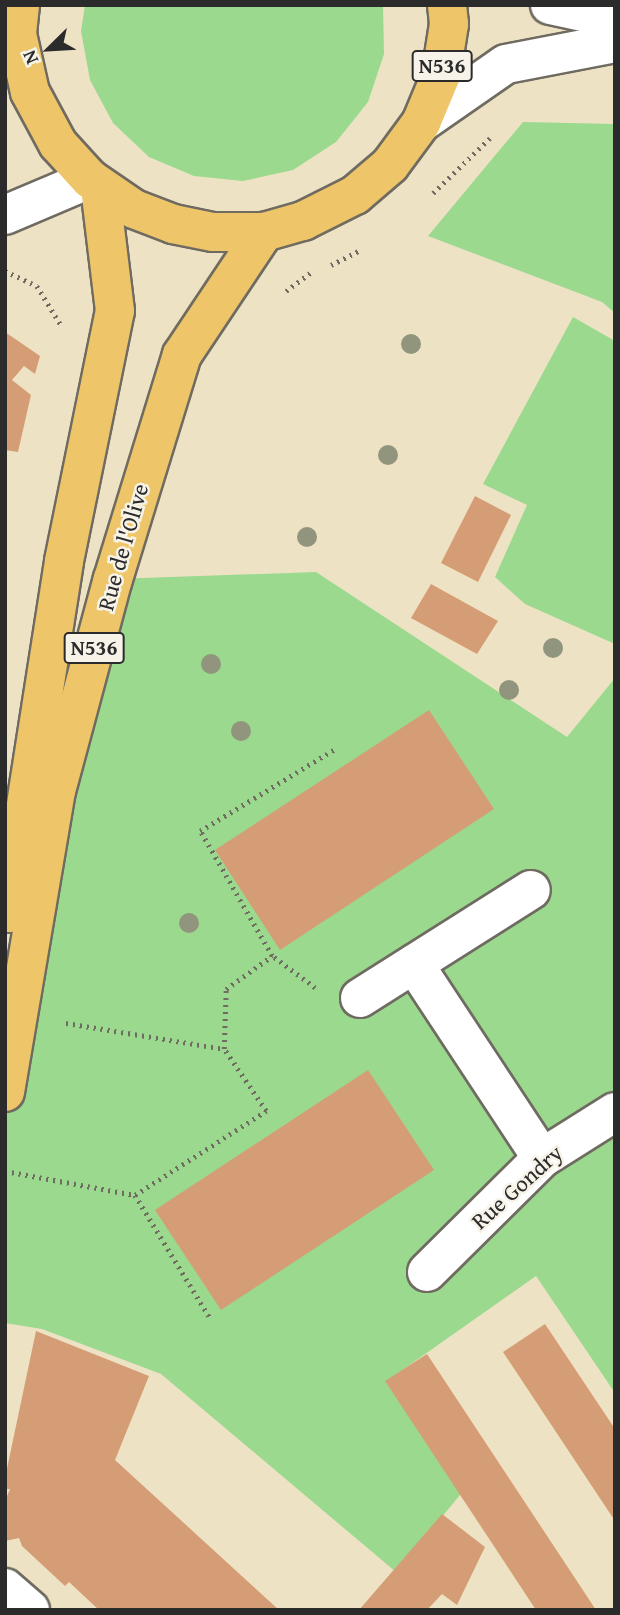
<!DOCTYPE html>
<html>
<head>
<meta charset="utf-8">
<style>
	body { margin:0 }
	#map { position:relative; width:620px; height:1615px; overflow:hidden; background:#eee2c4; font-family:"Gentium Book Plus",serif }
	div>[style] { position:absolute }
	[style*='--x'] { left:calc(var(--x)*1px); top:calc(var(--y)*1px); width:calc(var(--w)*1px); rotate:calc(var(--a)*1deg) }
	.green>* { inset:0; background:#9ad98e }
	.building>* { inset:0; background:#d59d75 }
	.path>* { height:4.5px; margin-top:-2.25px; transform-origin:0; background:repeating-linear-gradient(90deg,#6f6b61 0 2px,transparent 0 7px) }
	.roads { filter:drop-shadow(2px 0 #6f6b61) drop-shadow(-2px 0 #6f6b61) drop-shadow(0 2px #6f6b61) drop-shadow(0 -2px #6f6b61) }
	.minor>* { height:38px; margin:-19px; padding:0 19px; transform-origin:19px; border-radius:19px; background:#fff }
	.major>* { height:38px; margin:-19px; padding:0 19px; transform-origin:19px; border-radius:19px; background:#eec569 }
	.trees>* { width:20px; height:20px; margin:-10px; border-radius:50%; background:#92957e }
	span { translate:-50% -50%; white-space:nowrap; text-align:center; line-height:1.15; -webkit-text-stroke:5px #f7f3e8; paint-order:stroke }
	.shield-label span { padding:2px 5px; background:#f7f3e8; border:2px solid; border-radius:5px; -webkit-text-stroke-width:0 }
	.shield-label { font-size:21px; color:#2b2b2b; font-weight:700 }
	.street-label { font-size:23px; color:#2b2b2b }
	.frame { position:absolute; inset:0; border:7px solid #2b2b2b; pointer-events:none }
	.north { position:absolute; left:14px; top:14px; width:70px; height:70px; -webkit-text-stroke:5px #f7f3e8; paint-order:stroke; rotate:246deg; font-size:19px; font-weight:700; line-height:28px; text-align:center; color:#2b2b2b }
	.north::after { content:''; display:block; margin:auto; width:24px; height:32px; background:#2b2b2b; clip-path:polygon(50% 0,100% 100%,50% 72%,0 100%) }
</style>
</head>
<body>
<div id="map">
	<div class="green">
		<i style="clip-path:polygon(85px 5px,383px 5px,384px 54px,368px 102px,336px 142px,293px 170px,243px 181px,194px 176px,149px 157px,113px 123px,90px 80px,81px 31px)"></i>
		<i style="clip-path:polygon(523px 122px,615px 124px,615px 313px,602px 302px,428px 236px)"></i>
		<i style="clip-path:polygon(573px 317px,615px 341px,615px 644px,525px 604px,495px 577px,527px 505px,483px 484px)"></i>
		<i style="clip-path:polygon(316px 572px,567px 737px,615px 678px,615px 1393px,536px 1276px,391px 1378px,465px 1489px,396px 1572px,161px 1374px,42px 1329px,5px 1323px,5px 1092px,113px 579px)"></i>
	</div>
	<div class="building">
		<i style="clip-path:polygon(5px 332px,40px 356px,35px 374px,24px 366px,12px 380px,31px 395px,18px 452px,5px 450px)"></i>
		<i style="clip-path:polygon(475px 496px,511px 515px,478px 582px,441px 563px)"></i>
		<i style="clip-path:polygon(431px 584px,498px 621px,477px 654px,411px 618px)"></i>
		<i style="clip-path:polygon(429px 710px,494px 809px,280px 950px,215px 850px)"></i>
		<i style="clip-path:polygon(368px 1070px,434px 1170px,221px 1310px,155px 1210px)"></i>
		<i style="clip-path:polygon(545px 1324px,615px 1429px,615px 1521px,503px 1352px)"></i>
		<i style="clip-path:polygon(36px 1331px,149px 1376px,115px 1460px,279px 1610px,99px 1610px,69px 1582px,65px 1586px,22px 1546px,19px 1538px,5px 1541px,5px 1501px,10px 1489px,5px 1489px,5px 1478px)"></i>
		<i style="clip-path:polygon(427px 1354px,596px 1610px,536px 1610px,385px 1381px)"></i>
		<i style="clip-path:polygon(442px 1514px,485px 1547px,457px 1605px,442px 1594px,427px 1610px,359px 1610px)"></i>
	</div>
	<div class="path">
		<i style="--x:433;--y:193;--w:79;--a:-44"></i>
		<i style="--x:331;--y:265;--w:34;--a:-27"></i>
		<i style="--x:5;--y:271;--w:35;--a:25"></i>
		<i style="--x:37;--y:286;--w:46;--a:58.4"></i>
		<i style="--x:286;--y:291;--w:30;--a:-37"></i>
		<i style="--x:315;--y:988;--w:54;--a:-143.3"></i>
		<i style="--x:272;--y:956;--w:144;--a:-119.9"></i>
		<i style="--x:200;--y:831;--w:158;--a:-31.3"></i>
		<i style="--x:66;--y:1023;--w:160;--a:9.3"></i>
		<i style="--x:5;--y:1171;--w:132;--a:10.5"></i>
		<i style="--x:135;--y:1195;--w:144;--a:58.6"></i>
		<i style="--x:135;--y:1195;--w:156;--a:-32.7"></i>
		<i style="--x:266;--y:1111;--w:75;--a:-124.1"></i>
		<i style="--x:224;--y:1049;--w:60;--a:-88.1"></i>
		<i style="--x:226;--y:989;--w:57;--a:-35.7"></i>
	</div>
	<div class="roads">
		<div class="minor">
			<i style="--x:550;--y:5;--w:66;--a:12.2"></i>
			<i style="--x:421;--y:123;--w:103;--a:-34.8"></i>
			<i style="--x:506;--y:64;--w:111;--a:-10.9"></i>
			<i style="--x:5;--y:215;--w:92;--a:-23"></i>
			<i style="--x:414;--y:964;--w:232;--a:56.6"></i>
			<i style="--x:360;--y:998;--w:202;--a:-32.3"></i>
			<i style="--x:427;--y:1272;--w:162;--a:-44.7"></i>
			<i style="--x:542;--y:1158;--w:86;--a:-32.2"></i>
			<i style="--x:5;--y:1588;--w:33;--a:41"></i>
		</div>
		<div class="major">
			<i style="--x:20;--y:5;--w:29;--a:96"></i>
			<i style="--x:17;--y:34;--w:59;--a:77.4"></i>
			<i style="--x:30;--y:92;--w:59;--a:61.7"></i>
			<i style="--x:58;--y:144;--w:47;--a:47.6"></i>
			<i style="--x:90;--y:179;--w:53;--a:34.3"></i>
			<i style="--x:134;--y:209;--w:42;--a:21"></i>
			<i style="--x:173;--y:224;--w:41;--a:11.3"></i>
			<i style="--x:213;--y:232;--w:51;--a:0"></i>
			<i style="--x:264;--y:232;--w:41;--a:-15.8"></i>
			<i style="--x:303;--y:221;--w:58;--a:-26.6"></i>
			<i style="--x:355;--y:195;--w:46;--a:-40.6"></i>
			<i style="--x:390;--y:165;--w:52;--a:-53.6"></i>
			<i style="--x:421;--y:123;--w:52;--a:-67.4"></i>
			<i style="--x:441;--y:75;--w:52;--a:-81.1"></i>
			<i style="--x:449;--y:24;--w:19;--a:-96"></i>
			<i style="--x:9;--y:913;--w:356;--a:-81.1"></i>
			<i style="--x:64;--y:561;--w:255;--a:-78.5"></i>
			<i style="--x:115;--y:311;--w:125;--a:-96.9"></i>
			<i style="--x:5;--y:1092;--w:305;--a:-80.4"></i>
			<i style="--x:56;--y:791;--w:220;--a:-75"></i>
			<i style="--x:113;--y:579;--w:234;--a:-72.9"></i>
			<i style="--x:182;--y:355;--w:148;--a:-56.3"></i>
		</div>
	</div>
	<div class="trees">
		<i style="left:411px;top:344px"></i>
		<i style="left:388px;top:455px"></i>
		<i style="left:307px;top:537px"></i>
		<i style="left:553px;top:648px"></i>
		<i style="left:211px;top:664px"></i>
		<i style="left:509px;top:690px"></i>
		<i style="left:241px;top:731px"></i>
		<i style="left:189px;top:923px"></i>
	</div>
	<div class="shield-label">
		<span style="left:442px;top:66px">N536</span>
		<span style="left:94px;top:648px">N536</span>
	</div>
	<div class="street-label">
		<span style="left:123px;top:547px;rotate:-74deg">Rue de l'Olive</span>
		<span style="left:517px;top:1187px;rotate:-42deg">Rue Gondry</span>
	</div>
	<div class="frame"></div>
	<div class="north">N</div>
</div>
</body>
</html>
